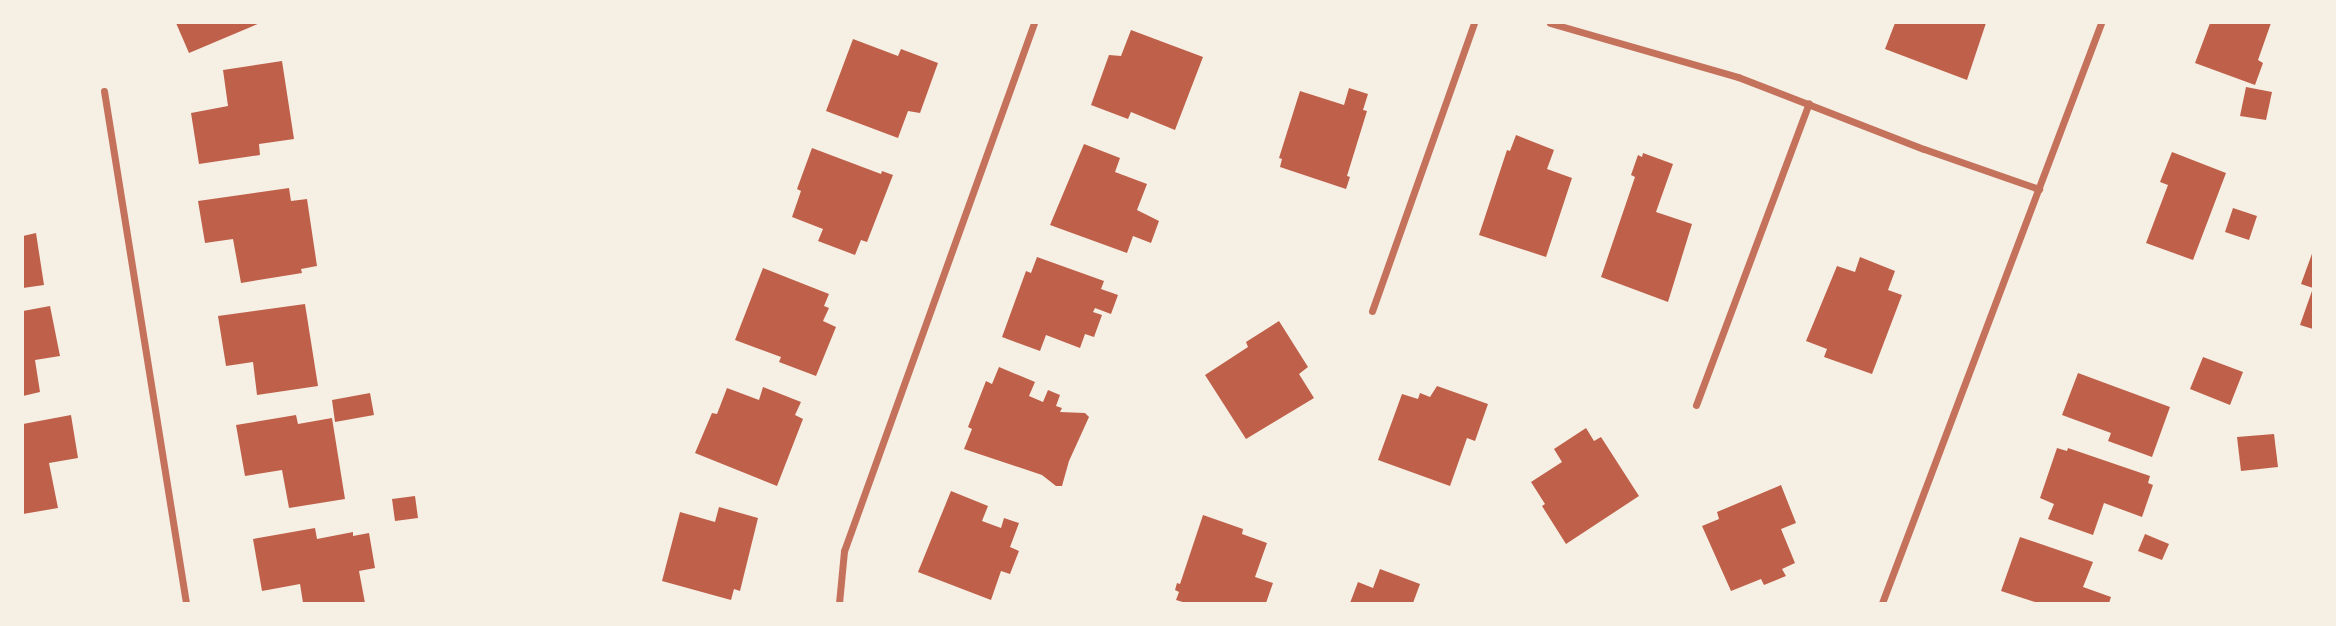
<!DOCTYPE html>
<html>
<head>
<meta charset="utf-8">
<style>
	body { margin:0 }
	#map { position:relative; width:2336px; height:626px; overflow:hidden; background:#f6efe4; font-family:Manrope,sans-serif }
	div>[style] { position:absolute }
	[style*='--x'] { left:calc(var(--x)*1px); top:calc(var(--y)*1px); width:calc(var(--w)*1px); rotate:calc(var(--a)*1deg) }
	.building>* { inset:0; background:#bf614a }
	.minor>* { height:7px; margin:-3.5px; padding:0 3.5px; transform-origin:3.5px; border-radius:3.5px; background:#c5725c }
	span { translate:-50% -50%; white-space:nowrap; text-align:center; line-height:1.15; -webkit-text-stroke:5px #f6efe4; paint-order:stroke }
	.frame { position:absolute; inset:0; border:24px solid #f6efe4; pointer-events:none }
</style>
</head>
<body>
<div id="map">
	<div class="building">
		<i style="clip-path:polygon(176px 23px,260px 23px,189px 53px)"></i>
		<i style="clip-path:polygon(1895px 23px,1986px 23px,1967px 80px,1885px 49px)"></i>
		<i style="clip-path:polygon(2210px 23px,2271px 23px,2258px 60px,2263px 63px,2255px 85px,2195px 63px)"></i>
		<i style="clip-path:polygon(1131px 30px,1203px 57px,1175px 130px,1131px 112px,1128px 119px,1091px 105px,1109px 55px,1121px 56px)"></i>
		<i style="clip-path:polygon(853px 39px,898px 56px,901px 49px,938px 63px,920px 113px,908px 111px,898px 138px,826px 111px)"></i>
		<i style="clip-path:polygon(282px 61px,294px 139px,259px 144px,260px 155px,199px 164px,191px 113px,228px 106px,223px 70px)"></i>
		<i style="clip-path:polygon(2246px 87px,2272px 92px,2266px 120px,2240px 116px)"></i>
		<i style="clip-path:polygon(1349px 88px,1368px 94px,1363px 110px,1367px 111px,1347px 176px,1350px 177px,1346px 189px,1280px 167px,1282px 159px,1279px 158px,1300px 91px,1344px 105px)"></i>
		<i style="clip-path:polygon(1516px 135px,1554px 150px,1547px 169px,1572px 178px,1546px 257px,1479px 235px,1507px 150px,1510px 151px)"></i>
		<i style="clip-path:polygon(1084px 144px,1120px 158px,1115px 172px,1147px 184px,1137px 210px,1159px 221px,1151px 243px,1133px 236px,1127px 253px,1050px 225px)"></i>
		<i style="clip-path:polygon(812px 148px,881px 174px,882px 171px,893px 175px,867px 242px,861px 240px,855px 255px,818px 241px,823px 229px,792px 217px,801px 191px,797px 189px)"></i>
		<i style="clip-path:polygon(2172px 152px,2226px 173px,2193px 260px,2146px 243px,2168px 185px,2160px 182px)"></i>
		<i style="clip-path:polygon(1643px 153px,1673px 164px,1656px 212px,1692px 224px,1668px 302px,1601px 277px,1635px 177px,1631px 175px,1638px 155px,1642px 157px)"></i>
		<i style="clip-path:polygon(289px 188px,291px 201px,307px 199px,317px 266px,301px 269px,302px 273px,241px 283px,233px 239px,205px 243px,198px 201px)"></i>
		<i style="clip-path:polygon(2233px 208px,2257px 216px,2249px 240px,2225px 232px)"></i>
		<i style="clip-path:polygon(36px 233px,44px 285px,23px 288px,23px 236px)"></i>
		<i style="clip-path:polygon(2313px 251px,2313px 288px,2301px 284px)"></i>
		<i style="clip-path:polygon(1037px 257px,1104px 281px,1101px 289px,1118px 295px,1111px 314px,1095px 308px,1093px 312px,1102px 315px,1094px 337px,1085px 334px,1080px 348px,1046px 335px,1040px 351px,1002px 337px,1026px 271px,1031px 273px)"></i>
		<i style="clip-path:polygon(1860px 257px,1895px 271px,1888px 290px,1902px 295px,1872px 374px,1824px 357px,1827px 349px,1806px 341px,1837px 266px,1855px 272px)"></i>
		<i style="clip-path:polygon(763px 268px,829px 294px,824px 306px,829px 308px,823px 321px,836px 327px,816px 376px,779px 362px,781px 357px,735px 340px)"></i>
		<i style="clip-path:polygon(2313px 288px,2313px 329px,2300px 325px)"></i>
		<i style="clip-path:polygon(305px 304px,318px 386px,257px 395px,253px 362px,226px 366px,218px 316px)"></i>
		<i style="clip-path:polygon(50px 306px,60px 356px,35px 360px,40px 392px,23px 396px,23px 311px)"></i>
		<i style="clip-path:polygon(1279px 321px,1308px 367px,1299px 374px,1314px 398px,1246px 439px,1205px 375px,1248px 347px,1246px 342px)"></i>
		<i style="clip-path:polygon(2203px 357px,2243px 372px,2230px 405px,2190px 389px)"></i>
		<i style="clip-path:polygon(999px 367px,1035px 382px,1029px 396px,1043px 402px,1048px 390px,1060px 395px,1056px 406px,1062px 408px,1060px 412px,1085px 413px,1089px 417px,1069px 461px,1062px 486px,1056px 486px,1042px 475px,964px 449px,972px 429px,968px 427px,986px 381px,992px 384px)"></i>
		<i style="clip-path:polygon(2078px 373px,2170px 407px,2152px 457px,2108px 441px,2111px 433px,2062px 415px)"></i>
		<i style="clip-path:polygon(1437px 386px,1488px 404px,1475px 441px,1467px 438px,1450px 486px,1378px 460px,1402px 394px,1418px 399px,1420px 393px,1430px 397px)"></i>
		<i style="clip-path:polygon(763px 387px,801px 402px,795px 415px,803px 419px,777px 486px,695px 453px,712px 413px,717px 414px,727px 388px,759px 400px)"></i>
		<i style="clip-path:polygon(370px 393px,374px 415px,335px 422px,332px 400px)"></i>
		<i style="clip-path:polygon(71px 415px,78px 458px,49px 463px,58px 508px,23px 514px,23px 424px)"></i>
		<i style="clip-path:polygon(296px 415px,298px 424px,332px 418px,345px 499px,289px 508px,282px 470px,245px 476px,236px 425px)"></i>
		<i style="clip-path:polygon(1586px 428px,1594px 441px,1601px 437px,1639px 496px,1566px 544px,1542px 506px,1545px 504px,1531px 482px,1562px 462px,1554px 449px)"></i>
		<i style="clip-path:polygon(2274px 434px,2278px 467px,2241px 471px,2237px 437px)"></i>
		<i style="clip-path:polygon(2057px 448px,2067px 451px,2068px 448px,2150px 476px,2148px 483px,2153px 485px,2142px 517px,2104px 503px,2093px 535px,2048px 519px,2054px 504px,2040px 498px)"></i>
		<i style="clip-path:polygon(1781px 485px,1796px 523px,1781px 529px,1795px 563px,1782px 569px,1786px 576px,1764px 585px,1761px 579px,1731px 591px,1702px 526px,1719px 519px,1717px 512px)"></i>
		<i style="clip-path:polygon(951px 491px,988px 506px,982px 521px,1001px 528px,1004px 518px,1019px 523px,1010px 547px,1019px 551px,1010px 574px,1001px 571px,991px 600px,918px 572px)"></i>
		<i style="clip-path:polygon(415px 496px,418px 518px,395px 521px,392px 499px)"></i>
		<i style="clip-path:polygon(719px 507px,758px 518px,740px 591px,734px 589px,731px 600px,662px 581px,680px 512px,715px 522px)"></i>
		<i style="clip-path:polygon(1203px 515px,1243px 529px,1242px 534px,1267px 543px,1255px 577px,1273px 583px,1266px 603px,1186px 603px,1176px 600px,1179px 592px,1175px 590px,1177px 583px,1180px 584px)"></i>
		<i style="clip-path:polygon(315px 528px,317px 539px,353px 532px,353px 536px,369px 533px,375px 568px,359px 571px,365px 603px,303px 603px,300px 584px,262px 591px,253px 539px)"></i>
		<i style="clip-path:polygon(2145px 534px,2169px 544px,2162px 560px,2138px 551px)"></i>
		<i style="clip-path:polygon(2020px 537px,2093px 562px,2083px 587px,2111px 597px,2109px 603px,2038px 603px,2001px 591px)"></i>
		<i style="clip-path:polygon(1380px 569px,1420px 584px,1413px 603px,1350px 603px,1358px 582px,1373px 588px)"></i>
	</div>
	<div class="minor">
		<i style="--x:1550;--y:23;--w:196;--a:16"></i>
		<i style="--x:1738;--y:77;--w:199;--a:21.2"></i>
		<i style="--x:1924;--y:149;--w:122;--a:19.2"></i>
		<i style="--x:104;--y:91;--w:519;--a:80.9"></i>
		<i style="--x:1372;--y:311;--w:306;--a:-70.5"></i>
		<i style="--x:1696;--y:405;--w:322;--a:-69.5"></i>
		<i style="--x:839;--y:603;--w:52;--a:-84.5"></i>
		<i style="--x:844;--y:551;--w:561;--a:-70.21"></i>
		<i style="--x:1882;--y:603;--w:620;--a:-69.31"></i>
	</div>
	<div class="frame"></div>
</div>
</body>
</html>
